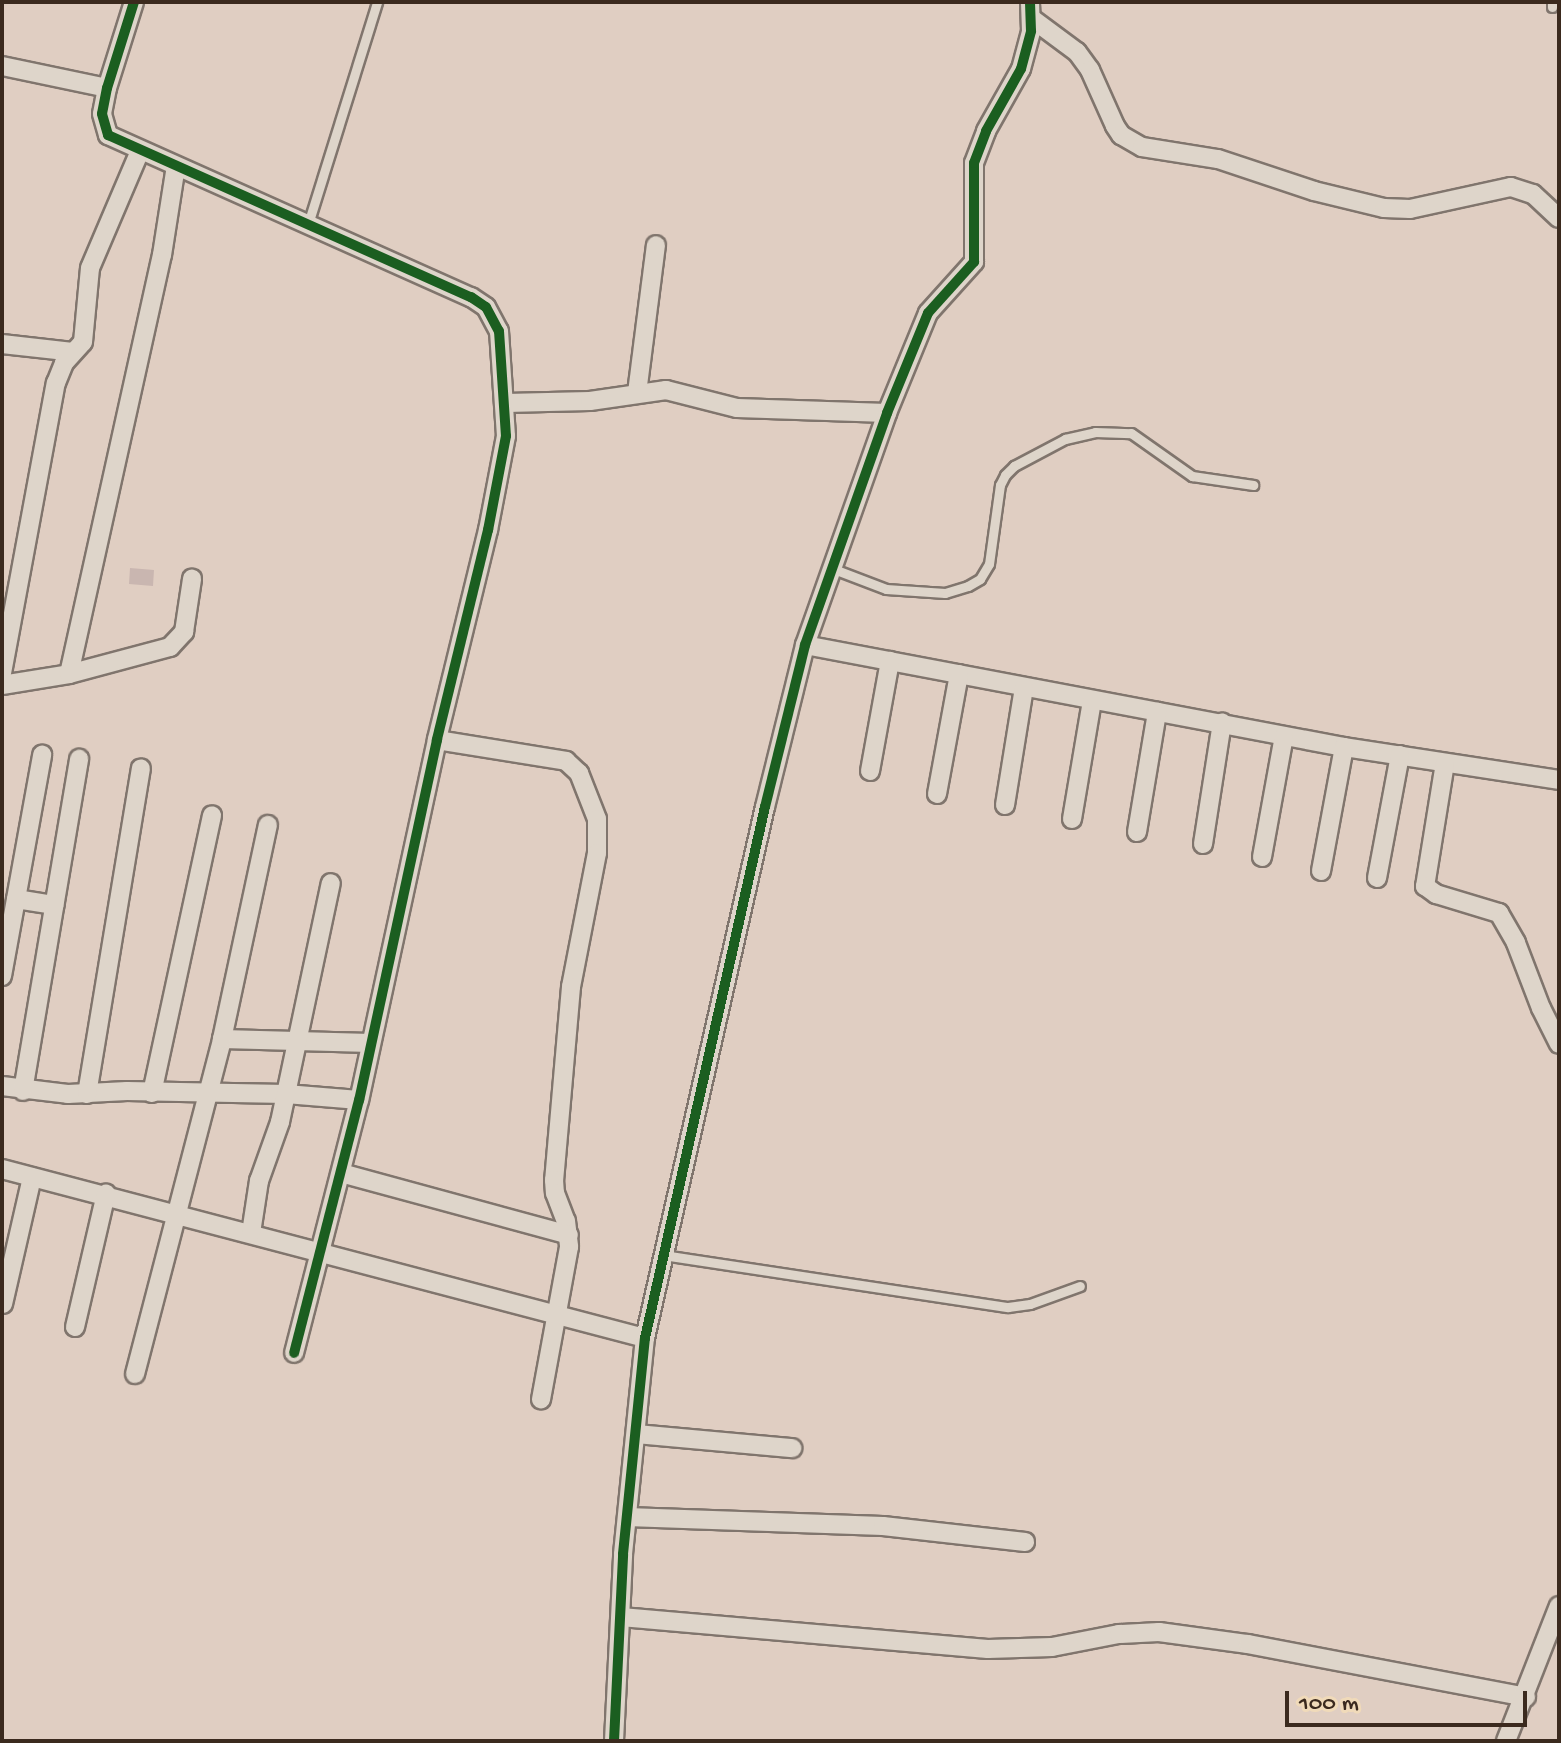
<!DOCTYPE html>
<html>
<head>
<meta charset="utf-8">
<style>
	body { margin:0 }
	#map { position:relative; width:1561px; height:1743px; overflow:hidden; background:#e0cec2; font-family:"Gochi Hand",sans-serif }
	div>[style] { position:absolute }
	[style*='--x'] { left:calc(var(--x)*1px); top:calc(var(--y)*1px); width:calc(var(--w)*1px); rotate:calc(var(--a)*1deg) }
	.building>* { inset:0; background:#c9b6b0 }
	.roads { filter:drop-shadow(2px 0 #80756d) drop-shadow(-2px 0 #80756d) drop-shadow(0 2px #80756d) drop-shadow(0 -2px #80756d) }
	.lane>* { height:9px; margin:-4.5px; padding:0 4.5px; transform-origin:4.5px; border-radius:4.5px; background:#ded5ca }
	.street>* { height:18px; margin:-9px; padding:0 9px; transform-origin:9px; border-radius:9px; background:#ded5ca }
	.cycleway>* { height:10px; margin:-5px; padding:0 5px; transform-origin:5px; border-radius:5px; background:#1b5e20 }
	span { translate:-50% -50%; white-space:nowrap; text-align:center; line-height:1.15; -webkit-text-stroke:7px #f0dab9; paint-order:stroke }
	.frame { position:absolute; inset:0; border:4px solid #3b2a1e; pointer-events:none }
	.scale { position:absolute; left:1285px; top:1691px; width:242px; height:36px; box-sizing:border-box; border:4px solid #3b2a1e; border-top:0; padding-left:10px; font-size:24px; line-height:28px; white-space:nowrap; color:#3b2a1e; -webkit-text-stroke:6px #f0dab9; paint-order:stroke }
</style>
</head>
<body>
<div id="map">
	<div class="building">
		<i style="clip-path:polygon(130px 568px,154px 570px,153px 586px,129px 584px)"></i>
	</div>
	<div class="roads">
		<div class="lane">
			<i style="--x:1552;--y:2;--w:5;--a:90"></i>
			<i style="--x:308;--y:224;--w:232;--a:-72.7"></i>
			<i style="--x:831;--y:568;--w:59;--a:20.9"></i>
			<i style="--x:886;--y:589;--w:59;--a:3.9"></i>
			<i style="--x:945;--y:593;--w:24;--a:-17"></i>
			<i style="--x:968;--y:586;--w:14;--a:-30"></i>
			<i style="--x:980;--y:579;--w:17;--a:-59"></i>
			<i style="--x:989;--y:564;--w:80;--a:-82.1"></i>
			<i style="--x:1000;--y:485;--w:11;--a:-63"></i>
			<i style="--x:1005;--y:475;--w:13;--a:-45"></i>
			<i style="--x:1014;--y:466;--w:58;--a:-27.9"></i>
			<i style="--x:1065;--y:439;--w:31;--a:-13"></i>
			<i style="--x:1095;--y:432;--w:36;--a:2"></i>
			<i style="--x:1131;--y:433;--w:75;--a:35.2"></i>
			<i style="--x:1192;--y:476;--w:62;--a:8.4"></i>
			<i style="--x:663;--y:1255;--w:349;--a:8.6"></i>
			<i style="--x:1008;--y:1307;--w:22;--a:-8"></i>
			<i style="--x:1030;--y:1304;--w:53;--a:-19.8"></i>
		</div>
		<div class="street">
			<i style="--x:134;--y:2;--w:90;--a:107.4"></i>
			<i style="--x:107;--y:88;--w:26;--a:101"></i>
			<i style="--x:102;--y:114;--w:22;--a:74"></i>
			<i style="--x:108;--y:135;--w:398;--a:24.1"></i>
			<i style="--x:471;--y:297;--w:18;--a:34"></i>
			<i style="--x:486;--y:307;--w:27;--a:62"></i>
			<i style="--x:499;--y:331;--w:105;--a:86.2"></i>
			<i style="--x:506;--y:436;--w:96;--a:100.8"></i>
			<i style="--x:488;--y:530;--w:216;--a:103.7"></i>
			<i style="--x:437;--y:740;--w:368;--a:102.2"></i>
			<i style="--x:359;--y:1100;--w:261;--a:104.4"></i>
			<i style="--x:1031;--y:18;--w:57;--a:36.5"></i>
			<i style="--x:1077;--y:52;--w:22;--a:54"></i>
			<i style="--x:1090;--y:70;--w:61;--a:65.9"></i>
			<i style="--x:1115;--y:126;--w:11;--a:56"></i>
			<i style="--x:1121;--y:135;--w:24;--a:30"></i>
			<i style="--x:1142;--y:147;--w:77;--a:9"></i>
			<i style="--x:1218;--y:159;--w:101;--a:18.4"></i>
			<i style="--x:1314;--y:191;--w:72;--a:13.7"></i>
			<i style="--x:1384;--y:208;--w:26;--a:2"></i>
			<i style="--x:1410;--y:209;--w:103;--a:-12.3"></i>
			<i style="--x:1511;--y:187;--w:23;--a:18"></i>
			<i style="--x:1533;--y:194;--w:35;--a:43"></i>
			<i style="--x:2;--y:66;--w:107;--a:11.8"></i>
			<i style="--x:2;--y:344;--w:71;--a:6.4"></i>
			<i style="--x:637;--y:393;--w:149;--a:-82.7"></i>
			<i style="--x:506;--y:403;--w:84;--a:-1.4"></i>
			<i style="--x:590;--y:401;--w:77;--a:-8.2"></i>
			<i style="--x:666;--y:390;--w:73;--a:14.2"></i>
			<i style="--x:737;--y:408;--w:150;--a:1.9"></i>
			<i style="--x:805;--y:645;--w:549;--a:10.72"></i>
			<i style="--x:1344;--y:747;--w:218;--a:8.7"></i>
			<i style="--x:2;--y:673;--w:295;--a:-79.5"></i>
			<i style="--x:56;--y:383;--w:22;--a:-68"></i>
			<i style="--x:64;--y:363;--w:28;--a:-48"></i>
			<i style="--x:83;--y:342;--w:74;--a:-84.6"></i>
			<i style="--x:90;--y:268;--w:127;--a:-66.9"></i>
			<i style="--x:69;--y:674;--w:429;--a:-77.5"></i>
			<i style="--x:162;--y:255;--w:90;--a:-81.1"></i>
			<i style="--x:2;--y:685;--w:68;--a:-9.3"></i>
			<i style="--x:69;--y:674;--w:105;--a:-15"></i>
			<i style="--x:170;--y:647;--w:21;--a:-47"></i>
			<i style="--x:184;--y:632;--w:54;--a:-81.4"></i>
			<i style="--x:437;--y:740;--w:131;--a:9.2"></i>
			<i style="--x:566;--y:761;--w:18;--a:43"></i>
			<i style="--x:579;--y:773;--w:49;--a:68.6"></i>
			<i style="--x:597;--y:819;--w:34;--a:90"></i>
			<i style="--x:597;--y:853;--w:136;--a:101"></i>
			<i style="--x:571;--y:987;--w:194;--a:95"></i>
			<i style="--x:554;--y:1180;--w:13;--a:86"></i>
			<i style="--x:555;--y:1193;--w:30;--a:69"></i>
			<i style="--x:566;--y:1221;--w:26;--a:83"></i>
			<i style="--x:569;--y:1247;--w:155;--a:100.4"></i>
			<i style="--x:1445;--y:763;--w:125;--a:99.2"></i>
			<i style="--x:1425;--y:886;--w:14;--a:36"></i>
			<i style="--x:1436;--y:894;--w:66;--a:16.8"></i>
			<i style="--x:1499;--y:913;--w:34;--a:60"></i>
			<i style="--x:1516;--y:943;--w:70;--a:69"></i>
			<i style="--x:1541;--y:1008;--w:40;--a:63.4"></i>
			<i style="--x:870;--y:771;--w:112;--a:-79.7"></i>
			<i style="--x:937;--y:794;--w:122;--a:-79.6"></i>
			<i style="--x:1005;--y:805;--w:119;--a:-80.8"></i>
			<i style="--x:1072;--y:819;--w:120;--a:-80.4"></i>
			<i style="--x:1137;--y:832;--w:122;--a:-80.5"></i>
			<i style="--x:1203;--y:844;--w:123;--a:-81.1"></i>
			<i style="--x:1262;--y:857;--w:123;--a:-79.7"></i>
			<i style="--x:1321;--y:871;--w:126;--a:-79.5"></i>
			<i style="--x:1377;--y:878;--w:125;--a:-79.4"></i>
			<i style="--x:16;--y:899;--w:39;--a:9"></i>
			<i style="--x:2;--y:976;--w:225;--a:-79.7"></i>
			<i style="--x:222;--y:1039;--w:149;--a:1.5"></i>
			<i style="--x:2;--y:1086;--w:66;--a:6.9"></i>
			<i style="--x:68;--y:1094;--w:59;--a:-2.9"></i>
			<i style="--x:127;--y:1091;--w:159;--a:1.1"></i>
			<i style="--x:286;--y:1094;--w:73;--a:4.7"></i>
			<i style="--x:23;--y:1091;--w:337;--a:-80.4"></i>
			<i style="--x:152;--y:1093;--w:284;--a:-77.8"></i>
			<i style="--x:87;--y:1094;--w:330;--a:-80.6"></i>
			<i style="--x:2;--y:1169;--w:665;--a:14.73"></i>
			<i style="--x:341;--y:1173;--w:236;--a:15.2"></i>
			<i style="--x:251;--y:1233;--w:53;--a:-81.3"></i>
			<i style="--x:259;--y:1181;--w:63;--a:-70.4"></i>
			<i style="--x:280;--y:1122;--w:244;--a:-78"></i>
			<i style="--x:3;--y:1304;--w:130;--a:-77.1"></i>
			<i style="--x:75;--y:1327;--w:137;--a:-76.9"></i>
			<i style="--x:135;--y:1374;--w:346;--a:-75.4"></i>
			<i style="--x:222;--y:1039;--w:219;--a:-77.9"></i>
			<i style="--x:637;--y:1434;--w:156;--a:5.2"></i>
			<i style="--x:627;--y:1517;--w:256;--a:2"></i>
			<i style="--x:883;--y:1526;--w:143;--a:6.4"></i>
			<i style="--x:621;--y:1617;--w:368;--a:5"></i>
			<i style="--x:988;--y:1649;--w:64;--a:-1.8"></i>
			<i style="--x:1052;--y:1647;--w:68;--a:-11"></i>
			<i style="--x:1119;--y:1634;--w:40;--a:-2.9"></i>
			<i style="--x:1159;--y:1632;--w:90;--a:7.7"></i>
			<i style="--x:1248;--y:1644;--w:283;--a:10.8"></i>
			<i style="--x:614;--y:1741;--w:187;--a:-87.2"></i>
			<i style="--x:623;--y:1554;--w:217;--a:-84.2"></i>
			<i style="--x:645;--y:1338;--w:544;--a:-77.27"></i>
			<i style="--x:765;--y:807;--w:167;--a:-76.1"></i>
			<i style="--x:805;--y:645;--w:246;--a:-70.5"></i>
			<i style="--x:887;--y:413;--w:108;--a:-67.7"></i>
			<i style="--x:928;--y:313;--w:69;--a:-48"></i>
			<i style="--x:974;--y:262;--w:99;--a:-90"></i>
			<i style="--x:974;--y:163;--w:34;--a:-69"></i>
			<i style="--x:986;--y:131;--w:71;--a:-60.6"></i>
			<i style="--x:1021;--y:69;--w:39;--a:-75"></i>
			<i style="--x:1031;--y:31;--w:29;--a:-92"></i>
			<i style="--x:1506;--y:1741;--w:145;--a:-68.6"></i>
		</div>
	</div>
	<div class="cycleway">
		<i style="--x:134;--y:2;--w:90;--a:107.4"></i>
		<i style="--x:107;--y:88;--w:26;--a:101"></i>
		<i style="--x:102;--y:114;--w:22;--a:74"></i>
		<i style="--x:108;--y:135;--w:398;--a:24.1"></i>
		<i style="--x:471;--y:297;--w:18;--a:34"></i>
		<i style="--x:486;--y:307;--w:27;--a:62"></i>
		<i style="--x:499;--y:331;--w:105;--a:86.2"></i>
		<i style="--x:506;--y:436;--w:96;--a:100.8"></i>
		<i style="--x:488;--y:530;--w:216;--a:103.7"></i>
		<i style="--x:437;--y:740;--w:368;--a:102.2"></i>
		<i style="--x:359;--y:1100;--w:261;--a:104.4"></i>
		<i style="--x:614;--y:1741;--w:187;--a:-87.2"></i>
		<i style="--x:623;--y:1554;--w:217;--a:-84.2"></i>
		<i style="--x:645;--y:1338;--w:544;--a:-77.27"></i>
		<i style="--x:765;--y:807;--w:167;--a:-76.1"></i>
		<i style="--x:805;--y:645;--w:246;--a:-70.5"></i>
		<i style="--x:887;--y:413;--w:108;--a:-67.7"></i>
		<i style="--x:928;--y:313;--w:69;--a:-48"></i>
		<i style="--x:974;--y:262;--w:99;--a:-90"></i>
		<i style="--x:974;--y:163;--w:34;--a:-69"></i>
		<i style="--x:986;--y:131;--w:71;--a:-60.6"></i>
		<i style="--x:1021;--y:69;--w:39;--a:-75"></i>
		<i style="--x:1031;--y:31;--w:29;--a:-92"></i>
	</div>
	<div class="frame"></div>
	<div class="scale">100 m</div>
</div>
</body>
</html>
